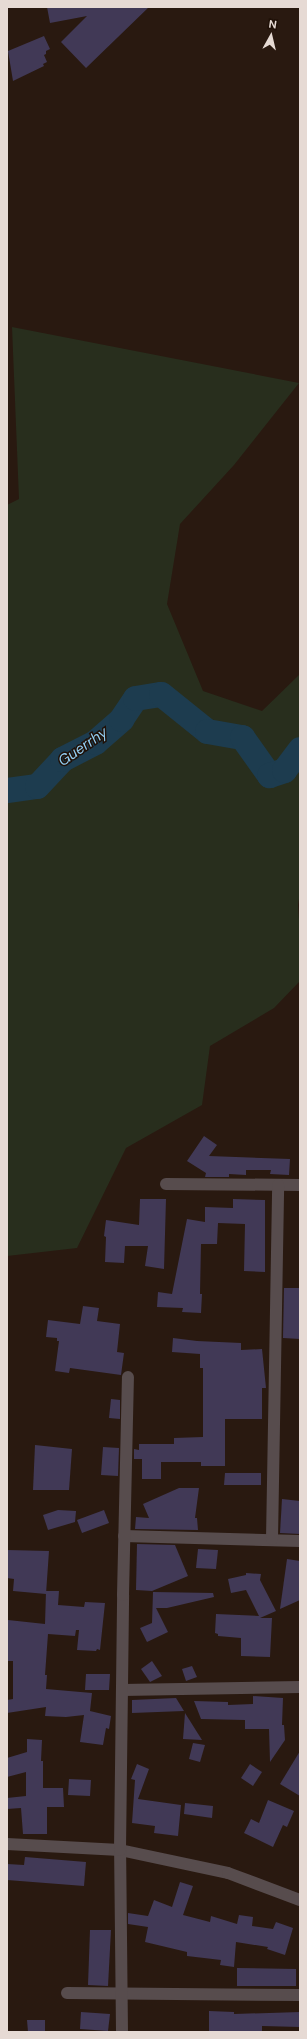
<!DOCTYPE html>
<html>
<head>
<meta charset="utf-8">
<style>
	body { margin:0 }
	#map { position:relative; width:307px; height:2039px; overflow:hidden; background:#291910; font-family:"DM Sans",sans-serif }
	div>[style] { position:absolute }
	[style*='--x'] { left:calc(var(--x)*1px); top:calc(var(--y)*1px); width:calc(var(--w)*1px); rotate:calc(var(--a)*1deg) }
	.green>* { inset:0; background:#282e1d }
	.river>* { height:25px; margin:-12.5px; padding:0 12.5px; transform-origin:12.5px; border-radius:12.5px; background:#1d3c4f }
	.building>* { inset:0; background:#413956 }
	.street>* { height:12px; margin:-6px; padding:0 6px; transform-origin:6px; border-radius:6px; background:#574c4d }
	span { translate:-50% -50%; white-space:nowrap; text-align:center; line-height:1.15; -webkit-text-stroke:3px #1f1007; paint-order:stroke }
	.water-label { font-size:15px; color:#92cdf1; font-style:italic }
	.frame { position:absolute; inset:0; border:8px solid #e6dad4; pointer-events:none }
	.north { position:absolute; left:251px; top:16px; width:40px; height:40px; -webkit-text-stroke:3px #1f1007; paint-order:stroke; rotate:8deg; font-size:11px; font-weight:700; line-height:16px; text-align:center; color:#e6dad4 }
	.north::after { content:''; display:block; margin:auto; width:14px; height:18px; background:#e6dad4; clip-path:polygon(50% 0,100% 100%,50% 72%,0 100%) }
</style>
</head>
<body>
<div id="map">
	<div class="green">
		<i style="clip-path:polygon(12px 327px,299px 383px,234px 465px,180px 524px,167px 604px,203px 691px,262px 711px,300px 674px,300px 893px,298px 905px,300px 933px,300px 981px,274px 1008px,210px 1046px,202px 1105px,126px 1148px,77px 1248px,7px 1256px,7px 505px,19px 499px)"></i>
	</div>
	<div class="river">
		<i style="--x:7;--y:790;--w:30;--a:-8"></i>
		<i style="--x:37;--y:786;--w:37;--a:-47"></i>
		<i style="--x:62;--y:759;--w:37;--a:-27"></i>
		<i style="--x:95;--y:742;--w:35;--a:-41"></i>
		<i style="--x:121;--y:719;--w:25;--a:-56"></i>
		<i style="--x:135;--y:698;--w:26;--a:-9"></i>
		<i style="--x:161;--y:694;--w:59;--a:38.8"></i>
		<i style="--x:207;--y:731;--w:36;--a:10"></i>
		<i style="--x:242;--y:737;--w:47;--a:54.6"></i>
		<i style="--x:269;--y:775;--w:16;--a:-18"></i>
		<i style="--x:284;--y:770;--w:26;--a:-53"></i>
	</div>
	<div class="building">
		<i style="clip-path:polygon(47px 7px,149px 7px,86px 68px,61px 42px,87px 16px,50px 23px)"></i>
		<i style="clip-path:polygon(44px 36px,50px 49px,46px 51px,46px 54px,44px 55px,47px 62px,43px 64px,44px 66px,13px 81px,8px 51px)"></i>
		<i style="clip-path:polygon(204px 1136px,217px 1145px,209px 1156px,290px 1159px,289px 1175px,270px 1174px,271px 1170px,246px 1170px,246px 1175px,229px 1174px,229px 1177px,205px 1177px,206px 1173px,187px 1161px)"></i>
		<i style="clip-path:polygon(140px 1199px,166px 1199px,164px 1269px,145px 1266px,148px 1246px,125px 1246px,124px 1263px,105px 1262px,106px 1237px,104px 1236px,106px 1220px,139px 1225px)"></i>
		<i style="clip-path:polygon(233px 1199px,265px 1200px,265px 1272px,244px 1271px,245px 1224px,218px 1223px,217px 1244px,201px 1244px,200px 1294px,202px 1294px,201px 1313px,182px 1312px,183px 1308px,157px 1307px,158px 1292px,172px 1294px,187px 1219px,205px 1222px,205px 1207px,233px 1208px)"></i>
		<i style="clip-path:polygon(284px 1288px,300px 1288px,300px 1339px,283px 1338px)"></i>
		<i style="clip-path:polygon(83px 1306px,99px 1308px,97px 1321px,120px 1324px,117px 1352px,124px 1353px,121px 1375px,70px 1368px,69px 1373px,55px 1371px,59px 1341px,57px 1341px,57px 1338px,46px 1337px,48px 1320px,80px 1324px)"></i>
		<i style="clip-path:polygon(173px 1338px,197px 1341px,241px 1343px,241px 1350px,262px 1349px,266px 1388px,262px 1388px,262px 1419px,225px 1419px,225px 1466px,201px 1466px,201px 1462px,161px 1462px,161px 1479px,142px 1479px,142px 1459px,134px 1459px,134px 1449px,139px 1450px,139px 1444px,174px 1444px,174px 1438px,203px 1437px,203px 1368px,200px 1368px,200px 1354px,172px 1352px)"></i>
		<i style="clip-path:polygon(111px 1399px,120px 1400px,120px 1419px,109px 1418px)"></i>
		<i style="clip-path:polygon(35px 1445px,72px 1449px,69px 1490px,33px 1490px)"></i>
		<i style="clip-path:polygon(103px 1447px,119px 1448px,118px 1476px,101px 1475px)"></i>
		<i style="clip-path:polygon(225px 1473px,261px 1473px,261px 1485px,224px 1485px)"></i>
		<i style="clip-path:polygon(179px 1488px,199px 1488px,195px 1518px,197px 1518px,198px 1530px,135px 1529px,136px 1517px,149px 1518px,143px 1504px)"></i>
		<i style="clip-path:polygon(282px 1499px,300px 1501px,300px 1534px,280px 1533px)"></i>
		<i style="clip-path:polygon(58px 1510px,76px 1511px,75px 1522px,48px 1530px,43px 1515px)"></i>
		<i style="clip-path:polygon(104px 1510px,109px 1523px,82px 1533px,77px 1520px)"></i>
		<i style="clip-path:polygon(137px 1544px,175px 1545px,188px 1576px,152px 1591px,136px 1590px)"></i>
		<i style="clip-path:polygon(198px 1549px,218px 1550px,216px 1569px,196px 1568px)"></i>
		<i style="clip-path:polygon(7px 1550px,49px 1551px,46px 1594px,13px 1591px,14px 1579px,7px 1578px)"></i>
		<i style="clip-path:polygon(287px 1559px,300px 1561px,300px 1600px,280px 1609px)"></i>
		<i style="clip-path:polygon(246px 1573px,261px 1574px,260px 1580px,276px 1611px,260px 1618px,272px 1618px,270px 1657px,241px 1656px,241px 1638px,218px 1636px,218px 1634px,215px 1633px,216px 1614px,259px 1616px,246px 1590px,231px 1593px,228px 1579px,246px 1575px)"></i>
		<i style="clip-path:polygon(46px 1591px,59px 1591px,58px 1605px,84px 1607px,85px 1602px,105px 1603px,100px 1650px,97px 1649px,96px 1651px,77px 1650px,79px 1630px,76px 1630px,75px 1636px,48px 1634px,45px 1675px,47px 1675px,46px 1689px,92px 1693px,90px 1711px,111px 1716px,109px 1729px,106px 1728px,103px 1745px,80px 1742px,84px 1715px,66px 1717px,45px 1716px,46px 1707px,7px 1713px,7px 1700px,13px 1699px,13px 1661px,7px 1661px,8px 1620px,45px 1624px)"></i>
		<i style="clip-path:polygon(153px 1592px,213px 1593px,214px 1597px,167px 1608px,156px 1608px,168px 1632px,147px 1642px,140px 1628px,152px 1623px)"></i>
		<i style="clip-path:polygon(152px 1661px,162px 1676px,150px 1682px,141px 1669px)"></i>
		<i style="clip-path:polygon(192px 1666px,197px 1677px,186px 1681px,182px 1669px)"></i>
		<i style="clip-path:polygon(86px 1674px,110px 1674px,109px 1690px,85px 1690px)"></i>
		<i style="clip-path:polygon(253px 1696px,283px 1698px,282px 1725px,284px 1725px,285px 1740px,270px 1762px,269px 1729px,245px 1729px,245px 1720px,201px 1719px,194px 1701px,228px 1702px,228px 1705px,253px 1704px)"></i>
		<i style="clip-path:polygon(176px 1698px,184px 1711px,132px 1713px,132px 1700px)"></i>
		<i style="clip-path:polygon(185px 1713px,202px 1740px,183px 1739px)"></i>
		<i style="clip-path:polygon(27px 1739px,42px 1740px,41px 1761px,43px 1761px,43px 1788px,63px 1788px,64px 1807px,47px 1807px,47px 1834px,23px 1834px,21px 1808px,7px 1809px,7px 1798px,26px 1796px,26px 1772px,7px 1777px,7px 1758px,27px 1752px)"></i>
		<i style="clip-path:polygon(193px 1743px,205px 1745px,200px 1762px,189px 1759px)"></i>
		<i style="clip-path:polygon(300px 1751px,300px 1796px,280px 1784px)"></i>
		<i style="clip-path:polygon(137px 1764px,149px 1769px,138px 1799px,181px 1805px,178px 1836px,154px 1833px,155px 1826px,132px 1823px,135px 1780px,131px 1779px)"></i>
		<i style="clip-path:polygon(250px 1764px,262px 1772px,253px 1786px,241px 1778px)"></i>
		<i style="clip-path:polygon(69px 1779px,91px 1780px,90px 1796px,68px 1795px)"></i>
		<i style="clip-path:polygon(268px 1800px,294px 1811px,287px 1827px,283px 1825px,273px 1847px,244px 1833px,251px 1819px,259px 1823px)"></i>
		<i style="clip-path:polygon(185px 1803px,213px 1806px,212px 1818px,184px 1814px)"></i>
		<i style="clip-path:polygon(25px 1857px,86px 1862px,84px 1886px,7px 1880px,7px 1864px,24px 1865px)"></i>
		<i style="clip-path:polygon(180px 1882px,193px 1886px,183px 1915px,210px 1922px,211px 1916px,237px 1924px,239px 1915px,253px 1917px,252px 1926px,273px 1929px,276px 1922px,293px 1928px,285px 1955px,267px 1949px,268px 1947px,236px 1942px,234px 1967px,220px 1965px,221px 1960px,187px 1956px,187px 1952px,145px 1942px,148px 1927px,128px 1924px,128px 1913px,148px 1916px,154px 1900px,172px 1907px)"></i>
		<i style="clip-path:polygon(90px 1930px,111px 1930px,108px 1986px,88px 1985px)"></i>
		<i style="clip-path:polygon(237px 1968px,296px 1969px,296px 1986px,237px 1986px)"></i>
		<i style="clip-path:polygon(209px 2011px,234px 2012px,234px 2014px,300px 2012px,300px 2027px,262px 2026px,262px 2031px,209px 2032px)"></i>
		<i style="clip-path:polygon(81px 2012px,110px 2014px,108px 2031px,80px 2029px)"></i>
		<i style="clip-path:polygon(27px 2020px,45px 2020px,45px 2032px,28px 2032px)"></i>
	</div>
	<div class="street">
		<i style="--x:166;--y:1184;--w:134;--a:0.4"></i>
		<i style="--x:124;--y:1536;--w:176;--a:1.6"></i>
		<i style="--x:272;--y:1539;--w:354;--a:-89"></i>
		<i style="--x:122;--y:1690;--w:178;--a:-1"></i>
		<i style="--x:7;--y:1844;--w:113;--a:3"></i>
		<i style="--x:120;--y:1850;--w:110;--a:12"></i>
		<i style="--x:228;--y:1873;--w:77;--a:20.6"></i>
		<i style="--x:67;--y:1993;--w:233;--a:0.5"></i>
		<i style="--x:122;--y:2032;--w:182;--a:-90.6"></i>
		<i style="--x:120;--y:1850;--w:255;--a:-89.3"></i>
		<i style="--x:123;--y:1595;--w:218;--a:-88.7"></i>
	</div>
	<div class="water-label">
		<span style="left:83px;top:747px;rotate:-35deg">Guerrhy</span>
	</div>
	<div class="frame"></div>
	<div class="north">N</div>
</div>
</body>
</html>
